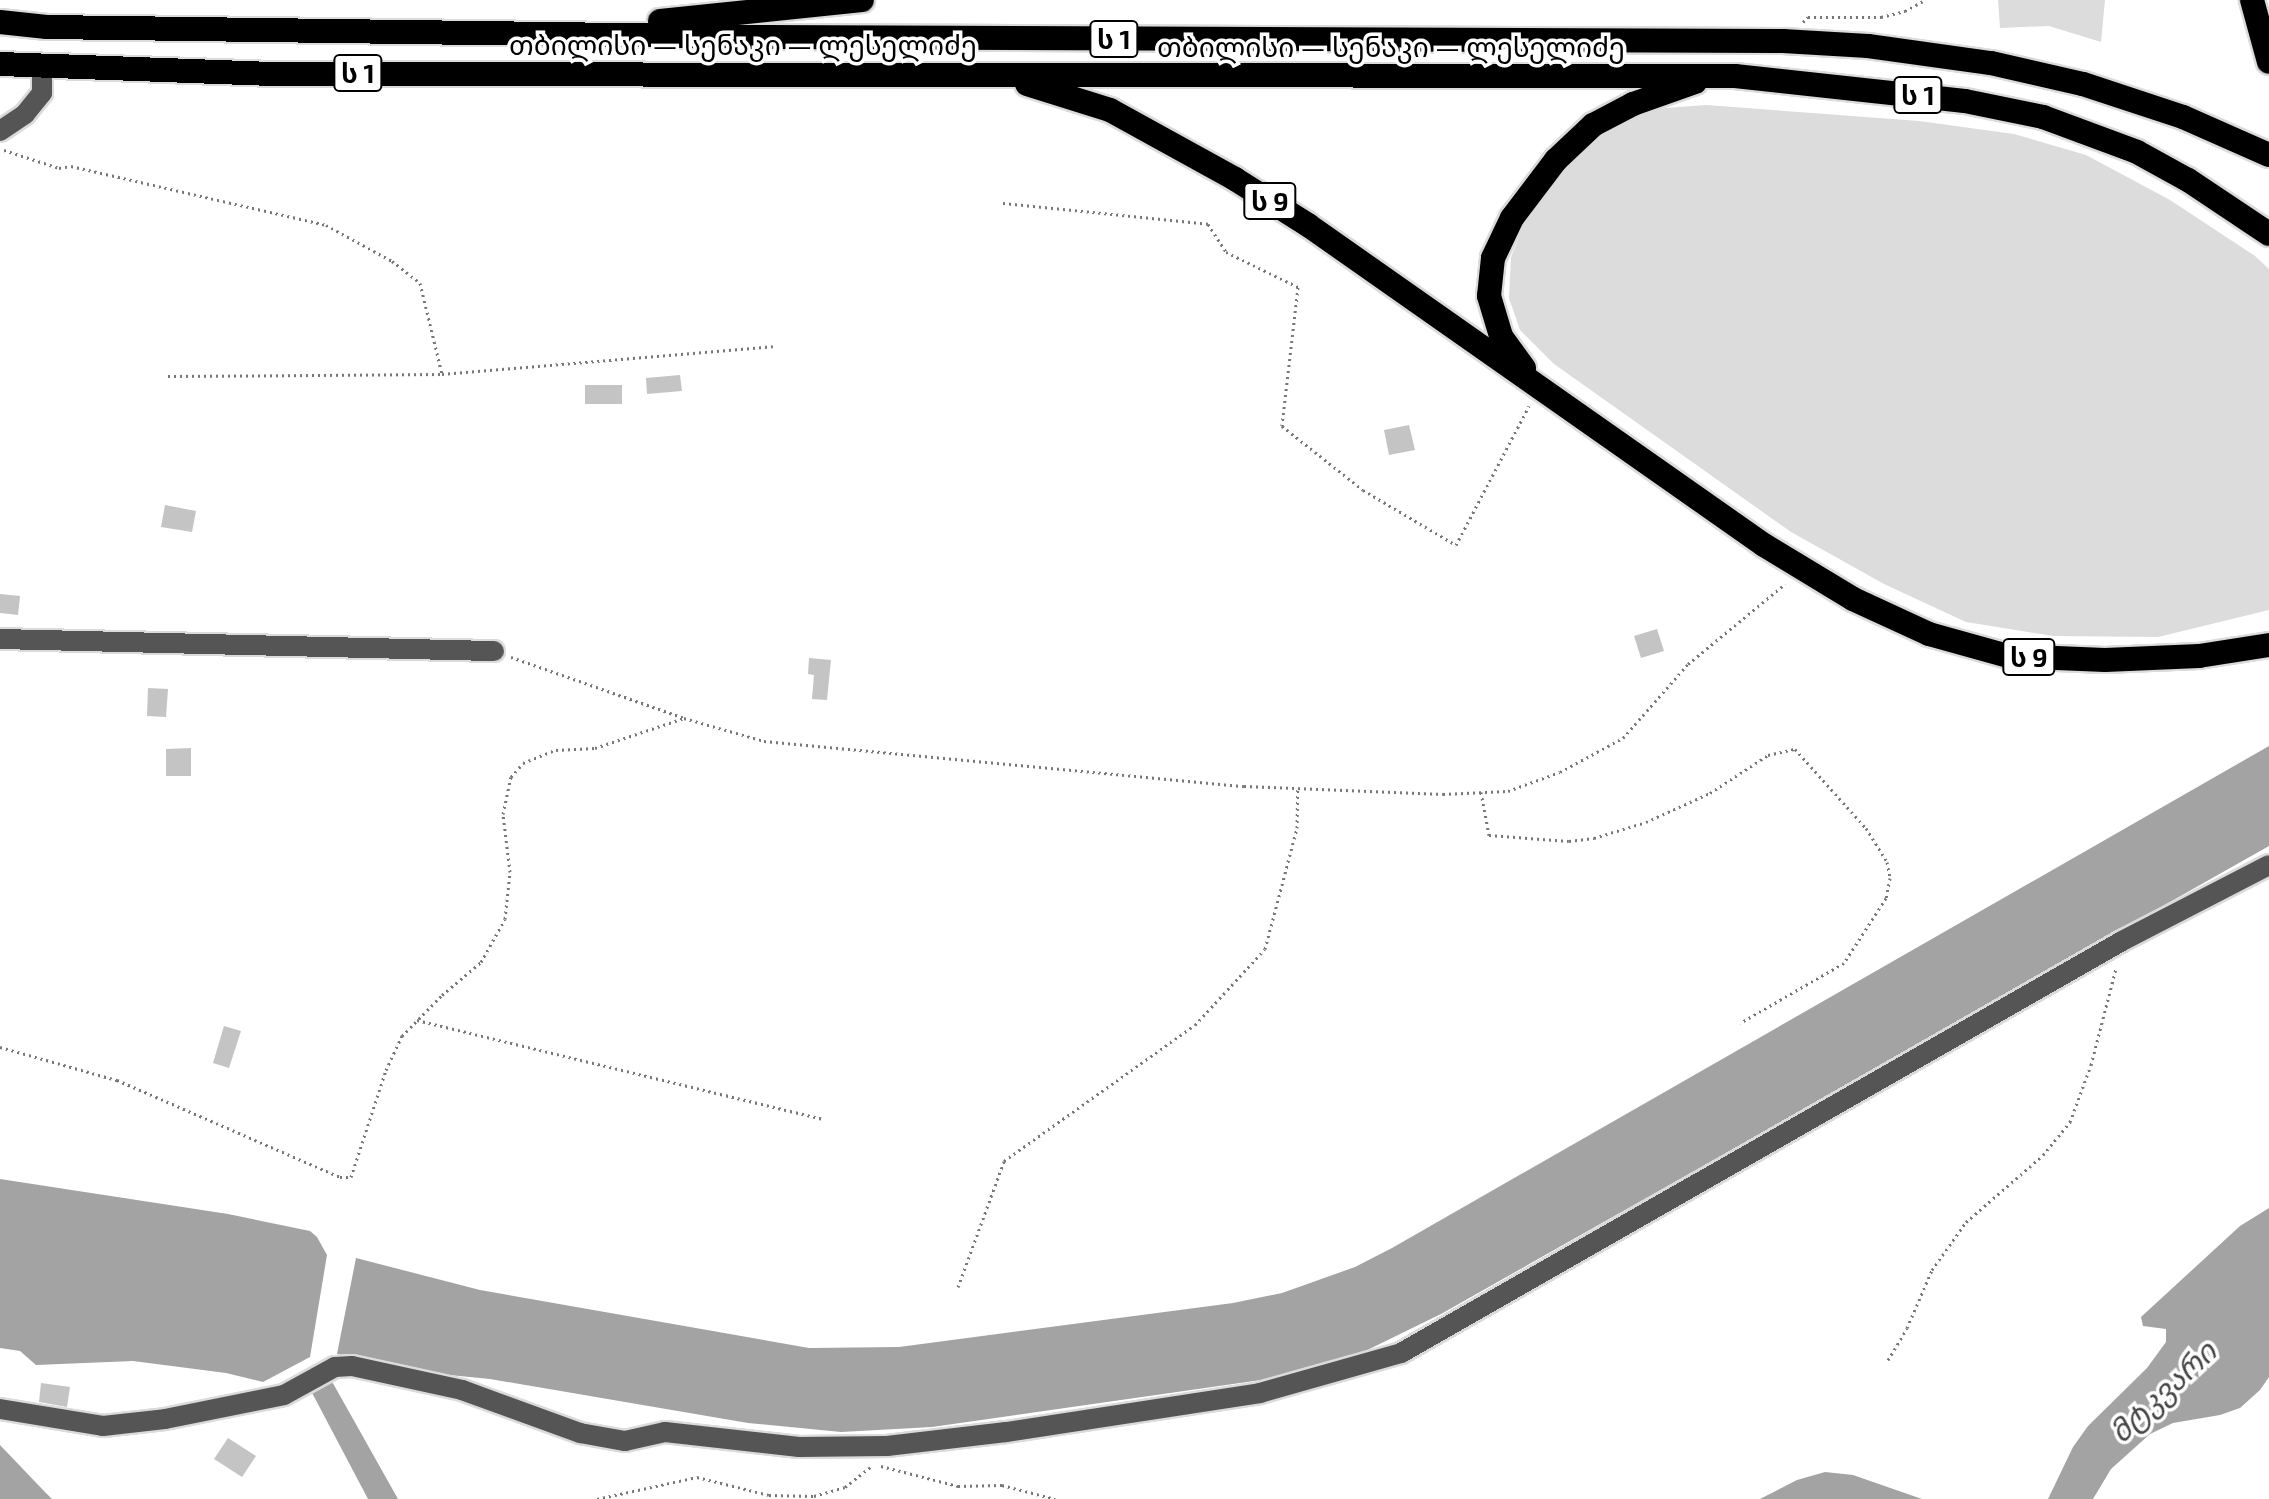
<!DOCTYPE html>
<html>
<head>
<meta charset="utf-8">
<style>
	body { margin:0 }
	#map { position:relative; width:2269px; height:1499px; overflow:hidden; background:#fff; font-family:"Exo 2","Noto Sans Georgian",sans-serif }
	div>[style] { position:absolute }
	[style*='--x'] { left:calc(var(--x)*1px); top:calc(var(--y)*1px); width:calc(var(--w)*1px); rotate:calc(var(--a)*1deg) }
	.green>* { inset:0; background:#dcdcdc }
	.water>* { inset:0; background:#a3a3a3 }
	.building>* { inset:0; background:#c4c4c4 }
	.path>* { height:3px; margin-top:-1.5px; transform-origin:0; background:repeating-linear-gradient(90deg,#777 0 2px,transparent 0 6px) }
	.roads { filter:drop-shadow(2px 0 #dbdbdb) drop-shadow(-2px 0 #dbdbdb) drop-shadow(0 2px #dbdbdb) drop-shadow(0 -2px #dbdbdb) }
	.minor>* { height:20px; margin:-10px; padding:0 10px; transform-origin:10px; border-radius:10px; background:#555 }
	.highway>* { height:24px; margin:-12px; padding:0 12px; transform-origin:12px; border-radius:12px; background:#000 }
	span { translate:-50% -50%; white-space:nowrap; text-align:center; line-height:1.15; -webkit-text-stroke:7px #fff; paint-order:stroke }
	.shield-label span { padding:2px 6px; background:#fff; border:2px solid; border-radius:6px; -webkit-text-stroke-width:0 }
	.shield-label { font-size:26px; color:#000; font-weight:700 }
	.street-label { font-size:28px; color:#000 }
	.water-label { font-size:30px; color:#444; font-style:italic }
</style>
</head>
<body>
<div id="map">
	<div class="green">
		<i style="clip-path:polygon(1998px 0,2105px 0,2101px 42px,2049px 26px,2000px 28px)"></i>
		<i style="clip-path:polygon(1706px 105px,1919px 121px,2014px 134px,2086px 155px,2170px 200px,2255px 256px,2269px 269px,2269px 610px,2158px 637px,2053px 636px,1966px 622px,1884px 584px,1791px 532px,1554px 364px,1520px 330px,1509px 298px,1511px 257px,1528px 215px,1585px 144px,1625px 120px,1665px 108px)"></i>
	</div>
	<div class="water">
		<i style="clip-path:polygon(2269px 746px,2269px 846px,1441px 1314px,1349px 1359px,1261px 1380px,932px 1427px,841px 1432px,748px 1423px,490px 1379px,409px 1371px,337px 1354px,356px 1258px,480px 1290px,809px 1348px,899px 1347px,1233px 1303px,1282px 1293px,1355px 1267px,1392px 1248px)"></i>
		<i style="clip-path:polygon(0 1179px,228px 1214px,310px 1231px,317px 1237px,327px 1255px,310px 1357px,263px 1382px,226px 1373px,133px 1361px,36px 1365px,20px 1351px,0 1348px)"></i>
		<i style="clip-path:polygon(2269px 1208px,2269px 1377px,2260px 1390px,2240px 1408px,2220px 1415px,2173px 1423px,2150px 1434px,2111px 1469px,2093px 1499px,2048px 1499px,2073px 1447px,2088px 1426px,2147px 1368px,2166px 1342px,2166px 1329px,2143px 1326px,2141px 1317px,2240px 1226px)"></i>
		<i style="clip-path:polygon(330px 1378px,398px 1499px,368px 1499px,310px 1389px)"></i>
		<i style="clip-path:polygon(0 1445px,43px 1490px,52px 1499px,0 1499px)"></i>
		<i style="clip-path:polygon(1825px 1472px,1853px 1475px,1922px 1499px,1760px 1499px,1797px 1480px)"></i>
	</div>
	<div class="building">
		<i style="clip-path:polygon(680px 375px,682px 391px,647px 394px,646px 378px)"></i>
		<i style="clip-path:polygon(585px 385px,622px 385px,622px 404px,585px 404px)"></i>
		<i style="clip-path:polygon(1409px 425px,1415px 450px,1389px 455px,1384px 430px)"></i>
		<i style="clip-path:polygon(165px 505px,196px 511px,192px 532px,161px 527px)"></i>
		<i style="clip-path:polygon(0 594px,20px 596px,18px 615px,0 613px)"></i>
		<i style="clip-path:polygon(1657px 629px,1664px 651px,1641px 658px,1634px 636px)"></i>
		<i style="clip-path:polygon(809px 658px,831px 660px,827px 700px,812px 699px,814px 675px,808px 674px)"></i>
		<i style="clip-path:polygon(148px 688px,168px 689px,166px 717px,147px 716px)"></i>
		<i style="clip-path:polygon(191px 748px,191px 776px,166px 776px,166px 749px)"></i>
		<i style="clip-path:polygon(224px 1026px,241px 1031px,229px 1068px,213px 1063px)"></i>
		<i style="clip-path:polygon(41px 1383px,70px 1387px,67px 1407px,39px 1402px)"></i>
		<i style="clip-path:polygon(228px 1438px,256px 1456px,242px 1477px,214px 1459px)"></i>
	</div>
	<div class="path">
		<i style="--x:1803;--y:22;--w:7;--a:-45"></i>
		<i style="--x:1808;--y:17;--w:73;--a:0"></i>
		<i style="--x:1881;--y:17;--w:25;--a:-14"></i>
		<i style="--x:1905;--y:11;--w:23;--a:-29"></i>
		<i style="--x:4;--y:150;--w:58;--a:18.1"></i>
		<i style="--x:59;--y:168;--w:12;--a:-9"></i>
		<i style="--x:71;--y:166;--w:262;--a:13"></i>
		<i style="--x:326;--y:225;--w:75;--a:28.6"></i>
		<i style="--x:392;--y:261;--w:36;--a:38"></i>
		<i style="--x:420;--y:283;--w:94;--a:76.4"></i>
		<i style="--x:1003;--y:203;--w:206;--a:5.8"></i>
		<i style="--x:1208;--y:224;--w:33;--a:57"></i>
		<i style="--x:1226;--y:252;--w:80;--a:25.9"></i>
		<i style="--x:1298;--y:287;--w:140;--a:96.6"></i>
		<i style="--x:1282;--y:426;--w:103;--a:38.3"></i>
		<i style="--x:1363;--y:490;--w:108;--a:30.6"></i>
		<i style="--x:1456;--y:545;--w:157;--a:-62.3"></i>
		<i style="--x:168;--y:376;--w:274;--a:-0.4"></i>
		<i style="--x:442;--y:374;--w:332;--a:-4.8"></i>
		<i style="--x:511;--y:657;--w:183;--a:19.4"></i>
		<i style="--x:684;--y:718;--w:83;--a:16"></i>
		<i style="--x:764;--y:741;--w:482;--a:5.4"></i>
		<i style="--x:1244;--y:786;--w:199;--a:2.3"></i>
		<i style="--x:1443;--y:794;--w:65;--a:-2.6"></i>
		<i style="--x:1508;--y:791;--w:55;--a:-20.1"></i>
		<i style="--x:1560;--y:772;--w:72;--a:-28.4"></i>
		<i style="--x:1623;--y:738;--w:98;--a:-48.7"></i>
		<i style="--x:1688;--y:664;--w:126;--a:-39.5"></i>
		<i style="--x:1481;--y:792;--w:44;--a:79.5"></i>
		<i style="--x:1489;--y:835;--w:80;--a:4.3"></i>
		<i style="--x:1569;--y:841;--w:25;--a:-7"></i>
		<i style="--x:1594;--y:838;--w:54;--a:-17.1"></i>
		<i style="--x:1646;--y:822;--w:70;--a:-24.4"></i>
		<i style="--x:1710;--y:793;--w:69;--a:-33.2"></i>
		<i style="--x:1768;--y:755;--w:28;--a:-13"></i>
		<i style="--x:1795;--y:749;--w:106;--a:48.1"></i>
		<i style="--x:1866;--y:828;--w:40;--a:58"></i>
		<i style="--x:1887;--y:862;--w:16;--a:79"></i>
		<i style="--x:1890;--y:878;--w:20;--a:101"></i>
		<i style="--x:1886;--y:898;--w:77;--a:122.9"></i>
		<i style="--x:1844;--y:963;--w:120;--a:150"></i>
		<i style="--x:417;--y:1020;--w:419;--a:13.7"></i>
		<i style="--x:0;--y:1047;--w:122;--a:15.8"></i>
		<i style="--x:117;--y:1080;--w:243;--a:23.5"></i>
		<i style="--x:340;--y:1177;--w:11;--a:0"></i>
		<i style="--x:351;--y:1177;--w:113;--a:-71.9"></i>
		<i style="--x:386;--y:1070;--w:38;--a:-65"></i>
		<i style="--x:402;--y:1036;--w:57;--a:-45.7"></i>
		<i style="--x:442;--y:995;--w:51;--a:-40.2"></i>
		<i style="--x:481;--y:962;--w:49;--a:-60.8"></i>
		<i style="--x:505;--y:919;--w:47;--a:-83.9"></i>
		<i style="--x:510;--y:872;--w:58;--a:-96.9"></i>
		<i style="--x:503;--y:814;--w:38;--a:-78"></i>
		<i style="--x:511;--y:777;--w:18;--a:-49"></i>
		<i style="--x:523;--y:763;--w:35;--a:-22"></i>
		<i style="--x:556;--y:750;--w:39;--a:-3"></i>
		<i style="--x:595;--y:748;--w:94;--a:-18.6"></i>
		<i style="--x:958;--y:1287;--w:134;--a:-69.9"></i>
		<i style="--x:1004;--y:1161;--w:234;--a:-35.5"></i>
		<i style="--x:1195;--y:1025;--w:103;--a:-47.4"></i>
		<i style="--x:1265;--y:949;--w:125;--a:-75.2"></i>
		<i style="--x:1297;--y:828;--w:39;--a:-89"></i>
		<i style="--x:1888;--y:1360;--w:37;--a:-59"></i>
		<i style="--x:1907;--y:1328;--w:63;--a:-66.7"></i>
		<i style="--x:1932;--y:1270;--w:59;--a:-54.7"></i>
		<i style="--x:1966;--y:1222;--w:102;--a:-41"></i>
		<i style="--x:2043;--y:1155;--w:43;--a:-50.7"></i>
		<i style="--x:2070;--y:1122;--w:61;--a:-69.8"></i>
		<i style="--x:2091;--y:1065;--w:100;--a:-75.5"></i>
		<i style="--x:881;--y:1466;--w:80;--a:14.6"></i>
		<i style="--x:958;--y:1486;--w:44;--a:-1.3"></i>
		<i style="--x:1002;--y:1485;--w:55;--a:14.8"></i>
		<i style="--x:597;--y:1499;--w:102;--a:-12.4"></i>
		<i style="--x:697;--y:1477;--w:74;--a:14"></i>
		<i style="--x:769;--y:1495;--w:45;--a:1.3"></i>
		<i style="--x:814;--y:1496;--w:32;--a:-16"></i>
		<i style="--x:845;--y:1487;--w:33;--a:-38"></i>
	</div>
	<div class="roads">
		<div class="minor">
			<i style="--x:0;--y:131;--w:30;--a:-34"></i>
			<i style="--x:25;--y:114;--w:27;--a:-51"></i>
			<i style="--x:42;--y:93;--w:26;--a:-90"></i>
			<i style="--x:0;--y:639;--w:494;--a:1.4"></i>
			<i style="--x:0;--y:1409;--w:104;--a:9.4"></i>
			<i style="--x:103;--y:1426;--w:62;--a:-6.4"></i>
			<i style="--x:165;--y:1419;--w:121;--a:-11.4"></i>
			<i style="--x:284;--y:1395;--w:58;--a:-28.8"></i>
			<i style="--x:335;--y:1367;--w:17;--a:-3"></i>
			<i style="--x:352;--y:1366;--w:113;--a:12.3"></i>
			<i style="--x:462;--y:1390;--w:126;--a:20"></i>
			<i style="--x:580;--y:1433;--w:46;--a:10.1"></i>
			<i style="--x:625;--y:1441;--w:41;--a:-12.7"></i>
			<i style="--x:665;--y:1432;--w:135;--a:6.4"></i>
			<i style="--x:799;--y:1447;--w:88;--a:-0.7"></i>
			<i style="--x:887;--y:1446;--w:120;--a:-6.7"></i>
			<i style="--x:1006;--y:1432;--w:257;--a:-8.7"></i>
			<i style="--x:1260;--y:1393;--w:147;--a:-15.8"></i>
			<i style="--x:1401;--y:1353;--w:830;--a:-29.74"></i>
			<i style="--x:2122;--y:941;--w:165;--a:-27.3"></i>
		</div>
		<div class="highway">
			<i style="--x:2252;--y:0;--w:64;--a:74.7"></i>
			<i style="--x:660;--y:21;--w:203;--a:-5.9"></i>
			<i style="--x:0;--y:22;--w:47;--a:6.1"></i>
			<i style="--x:47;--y:27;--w:719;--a:0.8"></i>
			<i style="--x:766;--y:37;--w:1017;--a:0.23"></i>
			<i style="--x:1783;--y:41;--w:85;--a:3.4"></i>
			<i style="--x:1868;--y:46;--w:124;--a:7.9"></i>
			<i style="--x:1991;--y:63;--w:94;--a:12.9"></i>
			<i style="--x:2083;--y:84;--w:105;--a:18.3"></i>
			<i style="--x:2183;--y:117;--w:94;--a:23.8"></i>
			<i style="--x:0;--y:64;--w:277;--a:2.1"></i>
			<i style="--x:277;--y:74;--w:1458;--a:0.08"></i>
			<i style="--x:1735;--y:76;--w:231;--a:6.2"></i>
			<i style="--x:1965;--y:101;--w:80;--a:11.6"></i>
			<i style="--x:2043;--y:117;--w:100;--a:20.4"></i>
			<i style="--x:2137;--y:152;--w:58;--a:28.8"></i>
			<i style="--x:2188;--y:180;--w:97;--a:33.7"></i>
			<i style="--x:1027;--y:84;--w:87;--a:17.4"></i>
			<i style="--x:1110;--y:110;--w:143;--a:28.9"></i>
			<i style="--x:1235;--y:179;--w:86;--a:32.2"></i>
			<i style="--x:1308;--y:225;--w:557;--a:35.06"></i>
			<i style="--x:1764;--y:545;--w:104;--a:31.2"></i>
			<i style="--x:1853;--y:599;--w:84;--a:24.7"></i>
			<i style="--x:1929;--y:634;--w:82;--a:15.6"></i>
			<i style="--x:2008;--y:656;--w:97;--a:2.4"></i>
			<i style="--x:2105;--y:660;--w:94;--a:-2.4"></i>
			<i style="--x:2199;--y:656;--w:71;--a:-8.9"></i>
			<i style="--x:1524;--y:368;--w:39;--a:-126"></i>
			<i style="--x:1501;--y:336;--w:42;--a:-106.7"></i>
			<i style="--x:1489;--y:296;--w:38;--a:-84"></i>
			<i style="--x:1493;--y:258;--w:44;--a:-64.6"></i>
			<i style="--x:1512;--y:218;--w:73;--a:-52.8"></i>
			<i style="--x:1556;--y:160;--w:51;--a:-43.4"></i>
			<i style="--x:1593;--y:125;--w:45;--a:-27.7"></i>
			<i style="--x:1633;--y:104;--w:66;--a:-19.5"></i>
		</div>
	</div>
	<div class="shield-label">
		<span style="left:1114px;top:39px">ს 1</span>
		<span style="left:358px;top:73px">ს 1</span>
		<span style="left:1918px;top:95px">ს 1</span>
		<span style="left:1270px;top:201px">ს 9</span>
		<span style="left:2029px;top:657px">ს 9</span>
	</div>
	<div class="street-label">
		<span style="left:743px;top:44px">თბილისი — სენაკი — ლესელიძე</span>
		<span style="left:1391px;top:46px">თბილისი — სენაკი — ლესელიძე</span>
	</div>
	<div class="water-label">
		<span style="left:2162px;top:1391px;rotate:-43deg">მტკვარი</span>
	</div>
</div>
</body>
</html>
